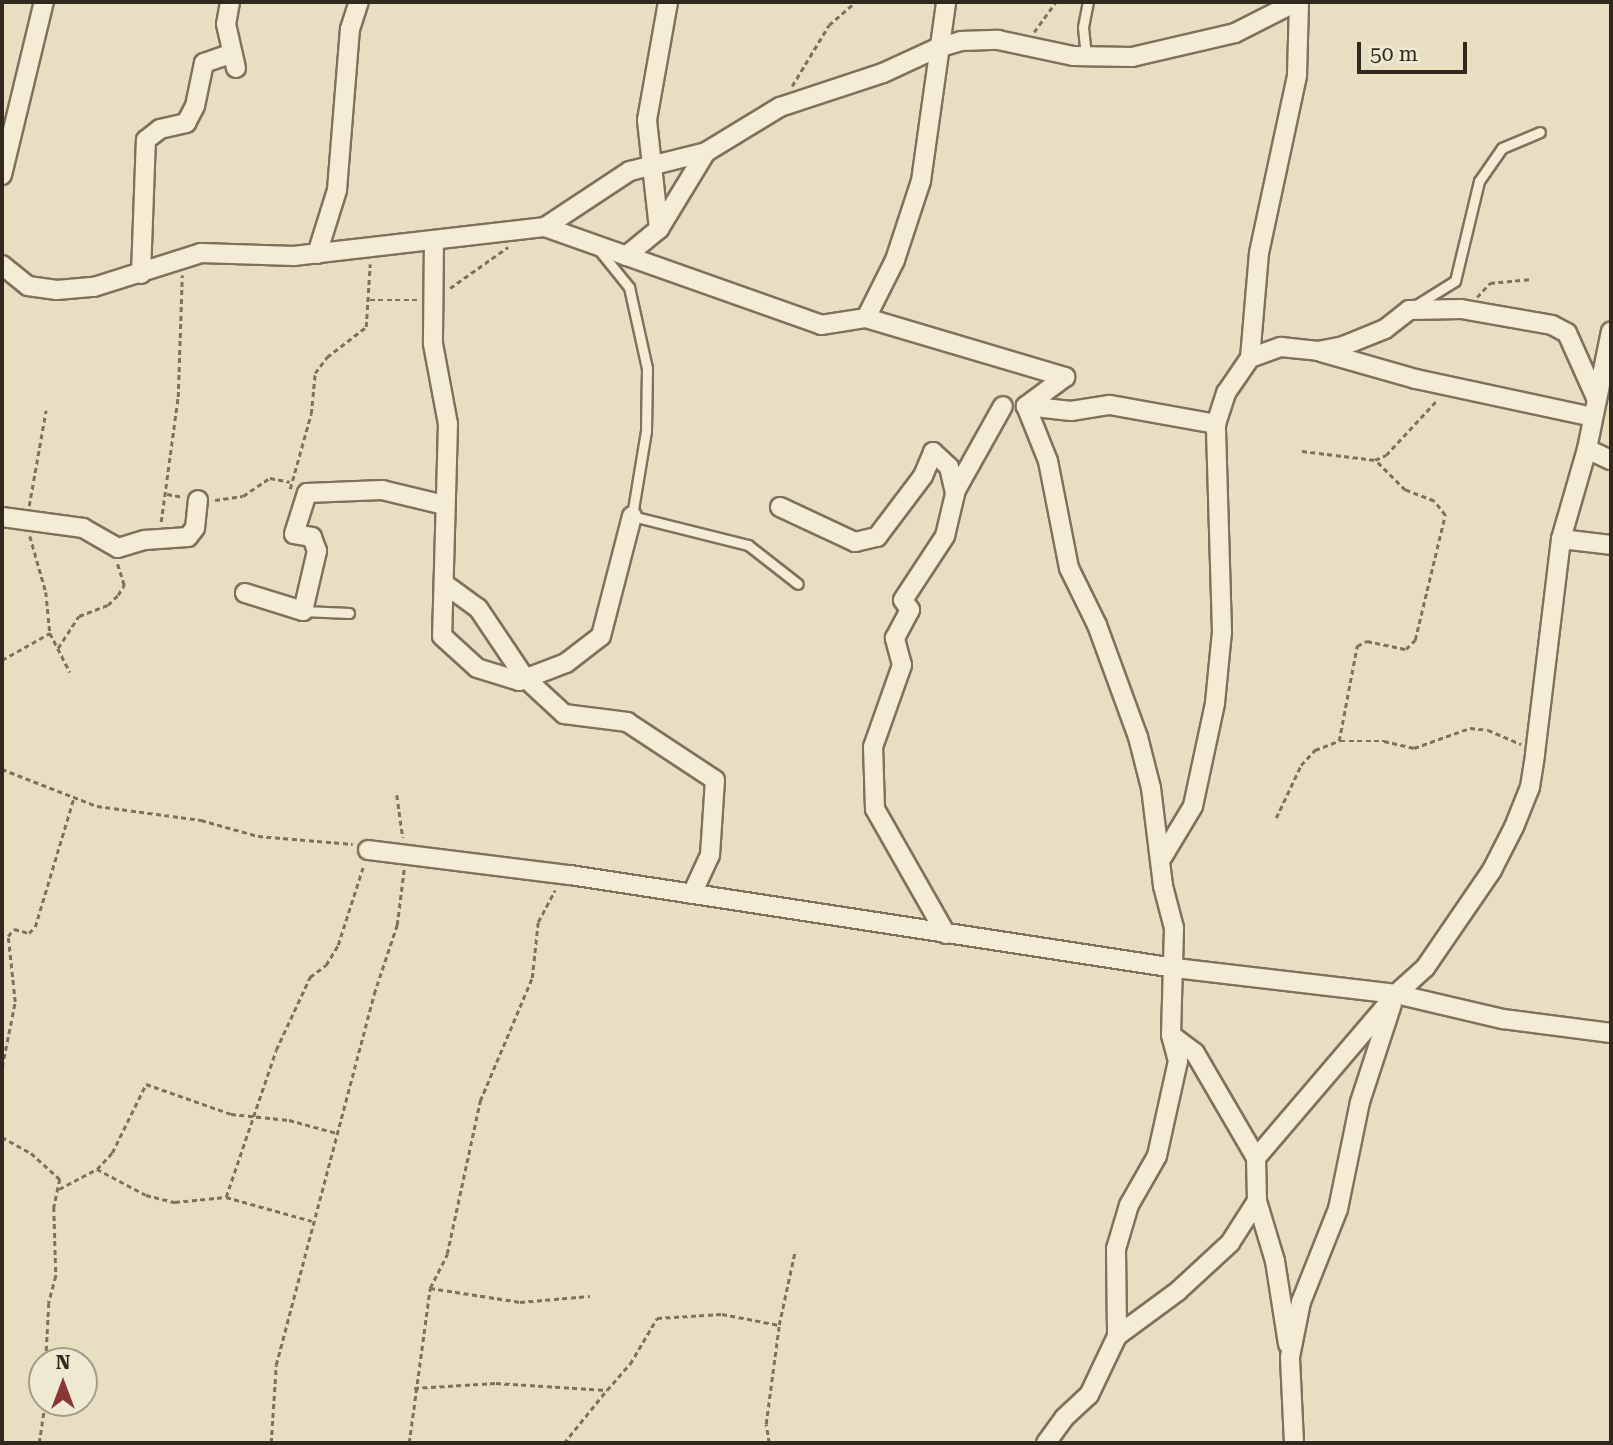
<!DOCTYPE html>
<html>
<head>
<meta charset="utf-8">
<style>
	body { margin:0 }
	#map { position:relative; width:1613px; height:1445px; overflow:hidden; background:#e8dfc3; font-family:"Roboto Serif",serif }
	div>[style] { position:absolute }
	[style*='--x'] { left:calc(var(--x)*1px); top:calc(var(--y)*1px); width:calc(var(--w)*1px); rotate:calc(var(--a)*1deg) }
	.path>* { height:2.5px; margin-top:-1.25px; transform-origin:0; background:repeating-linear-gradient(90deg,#80715c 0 5px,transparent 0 8.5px) }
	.roads { filter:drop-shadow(2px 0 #80715c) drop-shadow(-2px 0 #80715c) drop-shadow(0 2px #80715c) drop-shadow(0 -2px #80715c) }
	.lane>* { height:9px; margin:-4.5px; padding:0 4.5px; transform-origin:4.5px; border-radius:4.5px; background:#f4ecd5 }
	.street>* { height:18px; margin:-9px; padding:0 9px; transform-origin:9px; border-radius:9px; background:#f4ecd5 }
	span { translate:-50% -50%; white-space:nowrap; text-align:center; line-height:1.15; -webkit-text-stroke:5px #f0e9d2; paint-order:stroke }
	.frame { position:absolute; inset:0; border:4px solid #31291e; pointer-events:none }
	.north { position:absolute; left:28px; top:1347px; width:70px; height:70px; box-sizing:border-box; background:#f0e9d2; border:2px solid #a49c8a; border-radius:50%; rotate:0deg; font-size:19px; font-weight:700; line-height:28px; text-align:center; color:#31291e }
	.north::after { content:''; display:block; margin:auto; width:24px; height:32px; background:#873834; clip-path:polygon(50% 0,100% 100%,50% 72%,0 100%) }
	.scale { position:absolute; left:1357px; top:42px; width:110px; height:32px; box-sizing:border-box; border:4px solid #31291e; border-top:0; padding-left:9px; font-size:21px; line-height:24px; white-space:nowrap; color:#31291e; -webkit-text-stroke:5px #f0e9d2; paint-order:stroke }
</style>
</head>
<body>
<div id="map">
	<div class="path">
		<i style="--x:1034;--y:32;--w:37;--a:-54"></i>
		<i style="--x:792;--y:86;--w:71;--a:-58.8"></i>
		<i style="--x:829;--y:25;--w:35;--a:-41"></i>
		<i style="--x:450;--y:288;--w:71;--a:-35.3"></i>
		<i style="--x:1477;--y:297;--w:19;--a:-47"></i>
		<i style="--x:1490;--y:283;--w:42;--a:-5.4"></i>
		<i style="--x:370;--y:300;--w:49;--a:0"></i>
		<i style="--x:1302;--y:451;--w:74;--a:7"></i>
		<i style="--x:1375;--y:460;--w:12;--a:-24"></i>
		<i style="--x:1386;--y:455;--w:76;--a:-47.1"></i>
		<i style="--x:290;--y:489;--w:78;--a:-74.4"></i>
		<i style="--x:311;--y:414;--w:41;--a:-84.4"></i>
		<i style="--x:315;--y:373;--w:20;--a:-53"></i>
		<i style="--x:327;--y:357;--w:49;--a:-37.6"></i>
		<i style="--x:366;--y:327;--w:63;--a:-86.4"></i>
		<i style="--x:167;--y:494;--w:17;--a:10"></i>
		<i style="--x:215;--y:500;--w:28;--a:-8"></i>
		<i style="--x:243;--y:496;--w:32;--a:-34"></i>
		<i style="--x:270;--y:478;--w:20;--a:11"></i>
		<i style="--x:29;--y:506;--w:97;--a:-80"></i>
		<i style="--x:161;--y:522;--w:126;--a:-82.3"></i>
		<i style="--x:178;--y:397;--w:122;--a:-88.1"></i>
		<i style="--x:30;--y:536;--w:58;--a:74.1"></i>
		<i style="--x:46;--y:592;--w:41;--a:84.4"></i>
		<i style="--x:50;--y:633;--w:44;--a:62.9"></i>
		<i style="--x:58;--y:648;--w:38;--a:-57"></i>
		<i style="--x:79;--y:616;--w:31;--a:-21"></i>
		<i style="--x:108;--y:605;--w:14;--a:-45"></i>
		<i style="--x:118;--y:595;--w:12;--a:-59"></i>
		<i style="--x:124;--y:585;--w:23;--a:-108"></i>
		<i style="--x:2;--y:660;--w:55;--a:-29.4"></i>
		<i style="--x:1340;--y:741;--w:44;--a:0"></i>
		<i style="--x:1384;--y:741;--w:31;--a:13"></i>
		<i style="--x:1414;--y:748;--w:59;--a:-19.7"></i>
		<i style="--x:1470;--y:728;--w:18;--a:6"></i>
		<i style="--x:1488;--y:730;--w:36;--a:23"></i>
		<i style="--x:2;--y:769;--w:102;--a:21.3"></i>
		<i style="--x:97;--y:806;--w:105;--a:7.7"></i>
		<i style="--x:201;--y:820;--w:59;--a:15.7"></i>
		<i style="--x:258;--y:836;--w:95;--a:4.8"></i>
		<i style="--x:397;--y:795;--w:43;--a:82.1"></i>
		<i style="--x:1276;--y:818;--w:59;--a:-64.7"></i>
		<i style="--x:1301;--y:765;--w:21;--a:-47"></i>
		<i style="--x:1315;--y:750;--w:26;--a:-21"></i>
		<i style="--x:1339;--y:741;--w:97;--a:-79.3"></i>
		<i style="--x:1357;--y:646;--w:11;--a:-27"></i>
		<i style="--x:1367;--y:641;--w:40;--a:12"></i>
		<i style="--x:1406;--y:649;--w:13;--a:-45"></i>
		<i style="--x:1415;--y:640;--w:129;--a:-76.5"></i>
		<i style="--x:1445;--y:515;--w:18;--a:-128"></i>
		<i style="--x:1434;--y:501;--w:31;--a:-159"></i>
		<i style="--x:1405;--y:490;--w:42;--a:-135"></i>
		<i style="--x:2;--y:1067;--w:66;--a:-78.7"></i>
		<i style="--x:15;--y:1002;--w:66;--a:-96.1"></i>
		<i style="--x:8;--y:936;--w:9;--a:-49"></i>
		<i style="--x:14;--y:929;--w:16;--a:15"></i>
		<i style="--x:29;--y:933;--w:8;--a:-45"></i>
		<i style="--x:35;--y:927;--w:133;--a:-73.3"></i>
		<i style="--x:2;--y:1137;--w:33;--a:29"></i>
		<i style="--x:31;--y:1153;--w:39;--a:42"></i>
		<i style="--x:60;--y:1179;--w:29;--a:102"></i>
		<i style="--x:54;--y:1207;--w:69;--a:88.3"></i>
		<i style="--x:56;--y:1276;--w:28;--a:105"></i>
		<i style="--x:49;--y:1303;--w:58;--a:93"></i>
		<i style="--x:97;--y:1169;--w:22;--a:-47"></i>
		<i style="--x:112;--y:1153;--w:77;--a:-63.8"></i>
		<i style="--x:146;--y:1084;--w:90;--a:19.4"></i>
		<i style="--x:231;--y:1114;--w:58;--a:5.9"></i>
		<i style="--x:289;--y:1120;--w:50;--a:15.2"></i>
		<i style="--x:59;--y:1189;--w:43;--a:-27.8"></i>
		<i style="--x:97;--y:1169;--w:55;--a:28"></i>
		<i style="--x:146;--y:1195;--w:30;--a:14"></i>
		<i style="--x:175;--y:1202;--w:51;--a:-5.6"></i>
		<i style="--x:226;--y:1197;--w:89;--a:15.6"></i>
		<i style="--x:226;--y:1197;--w:155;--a:-71.2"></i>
		<i style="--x:276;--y:1050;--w:81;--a:-65"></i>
		<i style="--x:310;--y:977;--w:20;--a:-37"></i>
		<i style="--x:326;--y:965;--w:23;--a:-59"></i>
		<i style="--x:338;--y:945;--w:85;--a:-72.2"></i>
		<i style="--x:430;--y:1288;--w:91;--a:8.8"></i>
		<i style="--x:520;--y:1302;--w:70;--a:-4.9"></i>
		<i style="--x:414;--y:1388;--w:82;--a:-3.5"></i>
		<i style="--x:496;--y:1383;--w:111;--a:3.6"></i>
		<i style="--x:607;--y:1390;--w:35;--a:-49"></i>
		<i style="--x:630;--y:1364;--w:53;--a:-59.6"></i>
		<i style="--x:657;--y:1318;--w:65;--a:-3.5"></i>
		<i style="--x:722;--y:1314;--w:58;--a:10.9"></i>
		<i style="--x:39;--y:1443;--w:40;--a:-81.5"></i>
		<i style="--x:271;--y:1443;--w:78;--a:-86.3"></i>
		<i style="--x:276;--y:1365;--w:384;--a:-75.2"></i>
		<i style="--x:374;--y:994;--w:73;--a:-71.6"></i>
		<i style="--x:397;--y:925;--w:56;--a:-82.9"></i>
		<i style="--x:409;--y:1443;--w:156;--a:-82.3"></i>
		<i style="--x:430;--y:1288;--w:38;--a:-63"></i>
		<i style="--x:447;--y:1254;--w:157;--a:-77.8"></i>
		<i style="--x:480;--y:1101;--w:134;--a:-67.1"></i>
		<i style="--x:532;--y:978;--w:56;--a:-83.9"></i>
		<i style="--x:538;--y:922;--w:36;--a:-62"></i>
		<i style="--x:564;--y:1443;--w:67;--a:-51.1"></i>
		<i style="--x:769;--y:1443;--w:19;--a:-99"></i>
		<i style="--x:766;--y:1424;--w:100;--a:-82.5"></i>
		<i style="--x:779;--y:1325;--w:76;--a:-77.8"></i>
	</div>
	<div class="roads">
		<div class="lane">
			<i style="--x:1086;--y:56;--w:29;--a:-96"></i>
			<i style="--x:1083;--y:27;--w:25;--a:-79"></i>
			<i style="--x:599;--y:250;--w:48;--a:51"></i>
			<i style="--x:629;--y:287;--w:83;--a:77.5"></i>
			<i style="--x:647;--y:368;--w:63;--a:90.9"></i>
			<i style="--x:646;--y:431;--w:86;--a:99.4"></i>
			<i style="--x:632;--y:516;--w:120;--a:14"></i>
			<i style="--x:748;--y:545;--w:63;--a:38"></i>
			<i style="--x:1413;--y:307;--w:49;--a:-31.8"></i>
			<i style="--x:1455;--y:281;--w:103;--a:-76.5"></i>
			<i style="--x:1479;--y:181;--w:40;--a:-55.1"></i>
			<i style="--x:1502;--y:148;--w:41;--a:-22.8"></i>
			<i style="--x:303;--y:611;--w:46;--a:2.5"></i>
		</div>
		<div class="street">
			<i style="--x:230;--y:2;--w:22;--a:100"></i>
			<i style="--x:226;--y:24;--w:45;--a:77.2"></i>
			<i style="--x:2;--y:175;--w:178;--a:-76.4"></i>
			<i style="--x:545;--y:227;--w:293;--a:19.5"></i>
			<i style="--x:821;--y:325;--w:46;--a:-8.8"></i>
			<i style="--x:866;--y:318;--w:208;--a:16.5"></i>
			<i style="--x:1065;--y:377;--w:49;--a:143.4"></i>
			<i style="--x:659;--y:229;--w:110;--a:-96.3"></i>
			<i style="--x:647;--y:120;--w:120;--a:-79.9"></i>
			<i style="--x:434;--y:240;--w:104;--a:90.6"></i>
			<i style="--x:433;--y:344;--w:81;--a:79.4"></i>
			<i style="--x:448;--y:424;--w:212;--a:91.6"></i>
			<i style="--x:442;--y:636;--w:47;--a:42.4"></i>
			<i style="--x:477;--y:668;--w:44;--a:17.2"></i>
			<i style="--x:519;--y:681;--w:50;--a:-21"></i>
			<i style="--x:566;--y:663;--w:44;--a:-37.6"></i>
			<i style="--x:601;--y:636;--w:124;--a:-75.5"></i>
			<i style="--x:317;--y:254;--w:67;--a:-72.6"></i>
			<i style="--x:337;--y:190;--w:162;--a:-85.4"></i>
			<i style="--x:350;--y:29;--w:28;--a:-72"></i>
			<i style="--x:626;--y:256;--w:43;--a:-39.3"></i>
			<i style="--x:659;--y:229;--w:90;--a:-58.6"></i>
			<i style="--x:2;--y:265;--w:33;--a:39"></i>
			<i style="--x:28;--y:286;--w:29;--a:8"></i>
			<i style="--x:57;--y:290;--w:37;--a:-5"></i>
			<i style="--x:94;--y:287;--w:112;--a:-17.6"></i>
			<i style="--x:201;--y:253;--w:93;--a:1.8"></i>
			<i style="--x:294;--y:256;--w:253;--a:-6.6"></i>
			<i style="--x:545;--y:227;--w:102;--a:-33.4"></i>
			<i style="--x:630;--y:171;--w:78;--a:-14"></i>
			<i style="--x:706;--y:152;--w:87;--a:-31.3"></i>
			<i style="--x:780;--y:107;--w:108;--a:-18.3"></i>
			<i style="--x:883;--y:73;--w:60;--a:-24.8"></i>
			<i style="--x:937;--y:48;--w:25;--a:-16"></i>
			<i style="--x:961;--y:41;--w:37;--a:-2"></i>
			<i style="--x:998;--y:40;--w:77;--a:12"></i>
			<i style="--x:1073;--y:56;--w:59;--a:1"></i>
			<i style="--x:1132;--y:57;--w:106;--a:-13.1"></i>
			<i style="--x:1235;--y:33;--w:68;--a:-26.9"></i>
			<i style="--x:141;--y:274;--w:134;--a:-87.9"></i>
			<i style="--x:146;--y:140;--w:18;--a:-38"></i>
			<i style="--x:160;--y:129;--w:27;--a:-13"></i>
			<i style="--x:186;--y:123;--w:19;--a:-62"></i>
			<i style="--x:195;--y:106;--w:44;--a:-78.2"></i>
			<i style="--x:204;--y:63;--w:28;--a:-19"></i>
			<i style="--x:866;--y:318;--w:65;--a:-63.4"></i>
			<i style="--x:895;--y:260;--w:83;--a:-71.8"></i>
			<i style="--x:921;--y:181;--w:181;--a:-82"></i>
			<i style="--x:1321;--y:352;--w:99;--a:15.9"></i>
			<i style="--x:1416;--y:379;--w:181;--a:12.1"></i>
			<i style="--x:1250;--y:358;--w:105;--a:-85.1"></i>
			<i style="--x:1259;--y:253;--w:182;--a:-77.9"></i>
			<i style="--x:1297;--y:75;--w:73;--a:-88.4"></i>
			<i style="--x:1026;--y:406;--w:59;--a:68.2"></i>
			<i style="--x:1048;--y:461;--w:109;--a:78.9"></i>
			<i style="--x:1069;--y:568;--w:64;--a:63.8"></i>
			<i style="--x:1097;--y:625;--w:119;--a:69.9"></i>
			<i style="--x:1138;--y:737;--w:53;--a:75.7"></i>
			<i style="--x:1151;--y:788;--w:99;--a:83"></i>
			<i style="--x:1163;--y:886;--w:43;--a:75.3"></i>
			<i style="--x:1174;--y:928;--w:107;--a:91.6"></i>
			<i style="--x:1171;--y:1035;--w:27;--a:75"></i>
			<i style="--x:1178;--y:1061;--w:97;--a:102.5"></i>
			<i style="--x:1157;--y:1156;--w:56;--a:119.7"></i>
			<i style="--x:1129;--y:1205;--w:46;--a:106.5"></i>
			<i style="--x:1116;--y:1249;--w:87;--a:89.3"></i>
			<i style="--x:1026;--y:406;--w:45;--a:6.3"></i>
			<i style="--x:1071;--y:411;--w:39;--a:-9"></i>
			<i style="--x:1110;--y:405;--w:108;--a:10.2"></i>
			<i style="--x:1587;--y:449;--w:26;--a:25"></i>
			<i style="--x:780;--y:507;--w:83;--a:25"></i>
			<i style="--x:855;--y:542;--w:23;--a:-13"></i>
			<i style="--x:877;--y:537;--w:76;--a:-53"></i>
			<i style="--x:923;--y:476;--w:26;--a:-67"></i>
			<i style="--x:933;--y:452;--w:22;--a:43"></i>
			<i style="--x:949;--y:467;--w:27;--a:77"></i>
			<i style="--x:2;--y:517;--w:82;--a:7.7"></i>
			<i style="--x:83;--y:528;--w:40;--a:29.7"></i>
			<i style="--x:118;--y:548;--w:28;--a:-17"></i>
			<i style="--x:145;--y:540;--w:43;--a:-4"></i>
			<i style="--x:188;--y:537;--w:11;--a:-52"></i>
			<i style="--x:195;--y:528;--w:28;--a:-84"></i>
			<i style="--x:1561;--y:539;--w:50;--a:6.8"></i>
			<i style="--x:446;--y:585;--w:39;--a:36"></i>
			<i style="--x:478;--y:608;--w:84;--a:56.1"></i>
			<i style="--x:525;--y:678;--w:53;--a:42.7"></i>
			<i style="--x:564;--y:714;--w:64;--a:7.2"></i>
			<i style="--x:627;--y:722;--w:105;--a:33.4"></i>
			<i style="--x:715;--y:780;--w:75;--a:93.8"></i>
			<i style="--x:710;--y:855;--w:43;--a:114.8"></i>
			<i style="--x:245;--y:593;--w:61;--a:17.2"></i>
			<i style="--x:303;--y:611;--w:62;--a:-76.9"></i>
			<i style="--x:317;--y:551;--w:15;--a:-110"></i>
			<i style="--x:312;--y:537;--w:18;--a:-171"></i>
			<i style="--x:294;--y:534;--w:43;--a:-72.4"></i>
			<i style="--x:307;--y:493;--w:75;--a:-2.3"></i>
			<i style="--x:382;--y:490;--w:64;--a:13.6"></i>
			<i style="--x:368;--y:850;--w:204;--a:7.1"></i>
			<i style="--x:570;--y:875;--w:612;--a:8.74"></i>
			<i style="--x:1175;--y:968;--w:223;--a:6.7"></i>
			<i style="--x:1396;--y:994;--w:110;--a:13.2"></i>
			<i style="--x:1503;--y:1019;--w:109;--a:7.4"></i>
			<i style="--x:1163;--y:856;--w:58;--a:-59"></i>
			<i style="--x:1193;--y:806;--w:105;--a:-77.9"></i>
			<i style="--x:1215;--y:703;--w:71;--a:-84.4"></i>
			<i style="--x:1222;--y:632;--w:208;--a:-91.7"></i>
			<i style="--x:1216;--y:424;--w:33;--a:-72"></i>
			<i style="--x:1226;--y:393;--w:42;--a:-55.6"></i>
			<i style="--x:1250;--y:358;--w:33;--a:-20"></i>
			<i style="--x:1281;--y:347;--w:37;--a:6"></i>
			<i style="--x:1318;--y:351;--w:25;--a:-11"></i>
			<i style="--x:1343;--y:346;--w:45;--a:-22"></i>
			<i style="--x:1385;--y:329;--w:31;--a:-38"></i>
			<i style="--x:1409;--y:310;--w:52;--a:-1.1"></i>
			<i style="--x:1461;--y:309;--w:92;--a:10"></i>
			<i style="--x:1552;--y:325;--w:17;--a:28"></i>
			<i style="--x:1567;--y:333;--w:73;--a:65.9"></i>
			<i style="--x:946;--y:934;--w:144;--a:-119.6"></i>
			<i style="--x:875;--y:809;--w:62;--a:-91.8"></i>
			<i style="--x:873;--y:747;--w:87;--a:-70.5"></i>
			<i style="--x:902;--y:665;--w:28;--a:-105"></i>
			<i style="--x:895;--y:638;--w:32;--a:-62"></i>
			<i style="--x:910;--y:610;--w:12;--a:-125"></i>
			<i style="--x:903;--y:600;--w:77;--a:-56.7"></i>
			<i style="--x:945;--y:536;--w:47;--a:-76.6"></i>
			<i style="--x:956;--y:490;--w:96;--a:-60.8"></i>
			<i style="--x:1171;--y:1035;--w:30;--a:37"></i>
			<i style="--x:1195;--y:1053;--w:121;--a:59.8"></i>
			<i style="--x:1257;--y:1201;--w:63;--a:73.3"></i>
			<i style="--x:1275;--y:1261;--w:84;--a:81.1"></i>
			<i style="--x:1046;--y:1443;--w:31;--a:-54"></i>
			<i style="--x:1064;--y:1418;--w:34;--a:-43"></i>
			<i style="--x:1089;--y:1395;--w:65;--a:-64.6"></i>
			<i style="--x:1117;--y:1336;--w:76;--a:-36.4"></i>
			<i style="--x:1178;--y:1291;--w:71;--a:-42.7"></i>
			<i style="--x:1230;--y:1243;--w:50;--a:-57.3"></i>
			<i style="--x:1257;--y:1201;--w:43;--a:-91.3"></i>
			<i style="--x:1256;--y:1158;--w:216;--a:-49.5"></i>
			<i style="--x:1396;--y:994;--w:39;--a:-42"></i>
			<i style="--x:1425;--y:968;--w:119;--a:-55.6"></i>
			<i style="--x:1492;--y:870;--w:48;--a:-62.9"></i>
			<i style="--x:1514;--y:827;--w:43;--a:-68.2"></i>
			<i style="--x:1530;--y:787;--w:33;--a:-81"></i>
			<i style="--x:1535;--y:754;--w:217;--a:-83.1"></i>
			<i style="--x:1561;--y:539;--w:94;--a:-73.9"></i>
			<i style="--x:1587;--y:449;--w:120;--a:-78.5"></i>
			<i style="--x:1294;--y:1443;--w:86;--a:-92.7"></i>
			<i style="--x:1290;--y:1357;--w:56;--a:-78.7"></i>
			<i style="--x:1301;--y:1302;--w:100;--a:-68.3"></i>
			<i style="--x:1338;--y:1209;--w:109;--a:-78.4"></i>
			<i style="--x:1360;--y:1102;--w:103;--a:-71.9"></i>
		</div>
	</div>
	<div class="frame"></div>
	<div class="north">N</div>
	<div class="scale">50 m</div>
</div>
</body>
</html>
